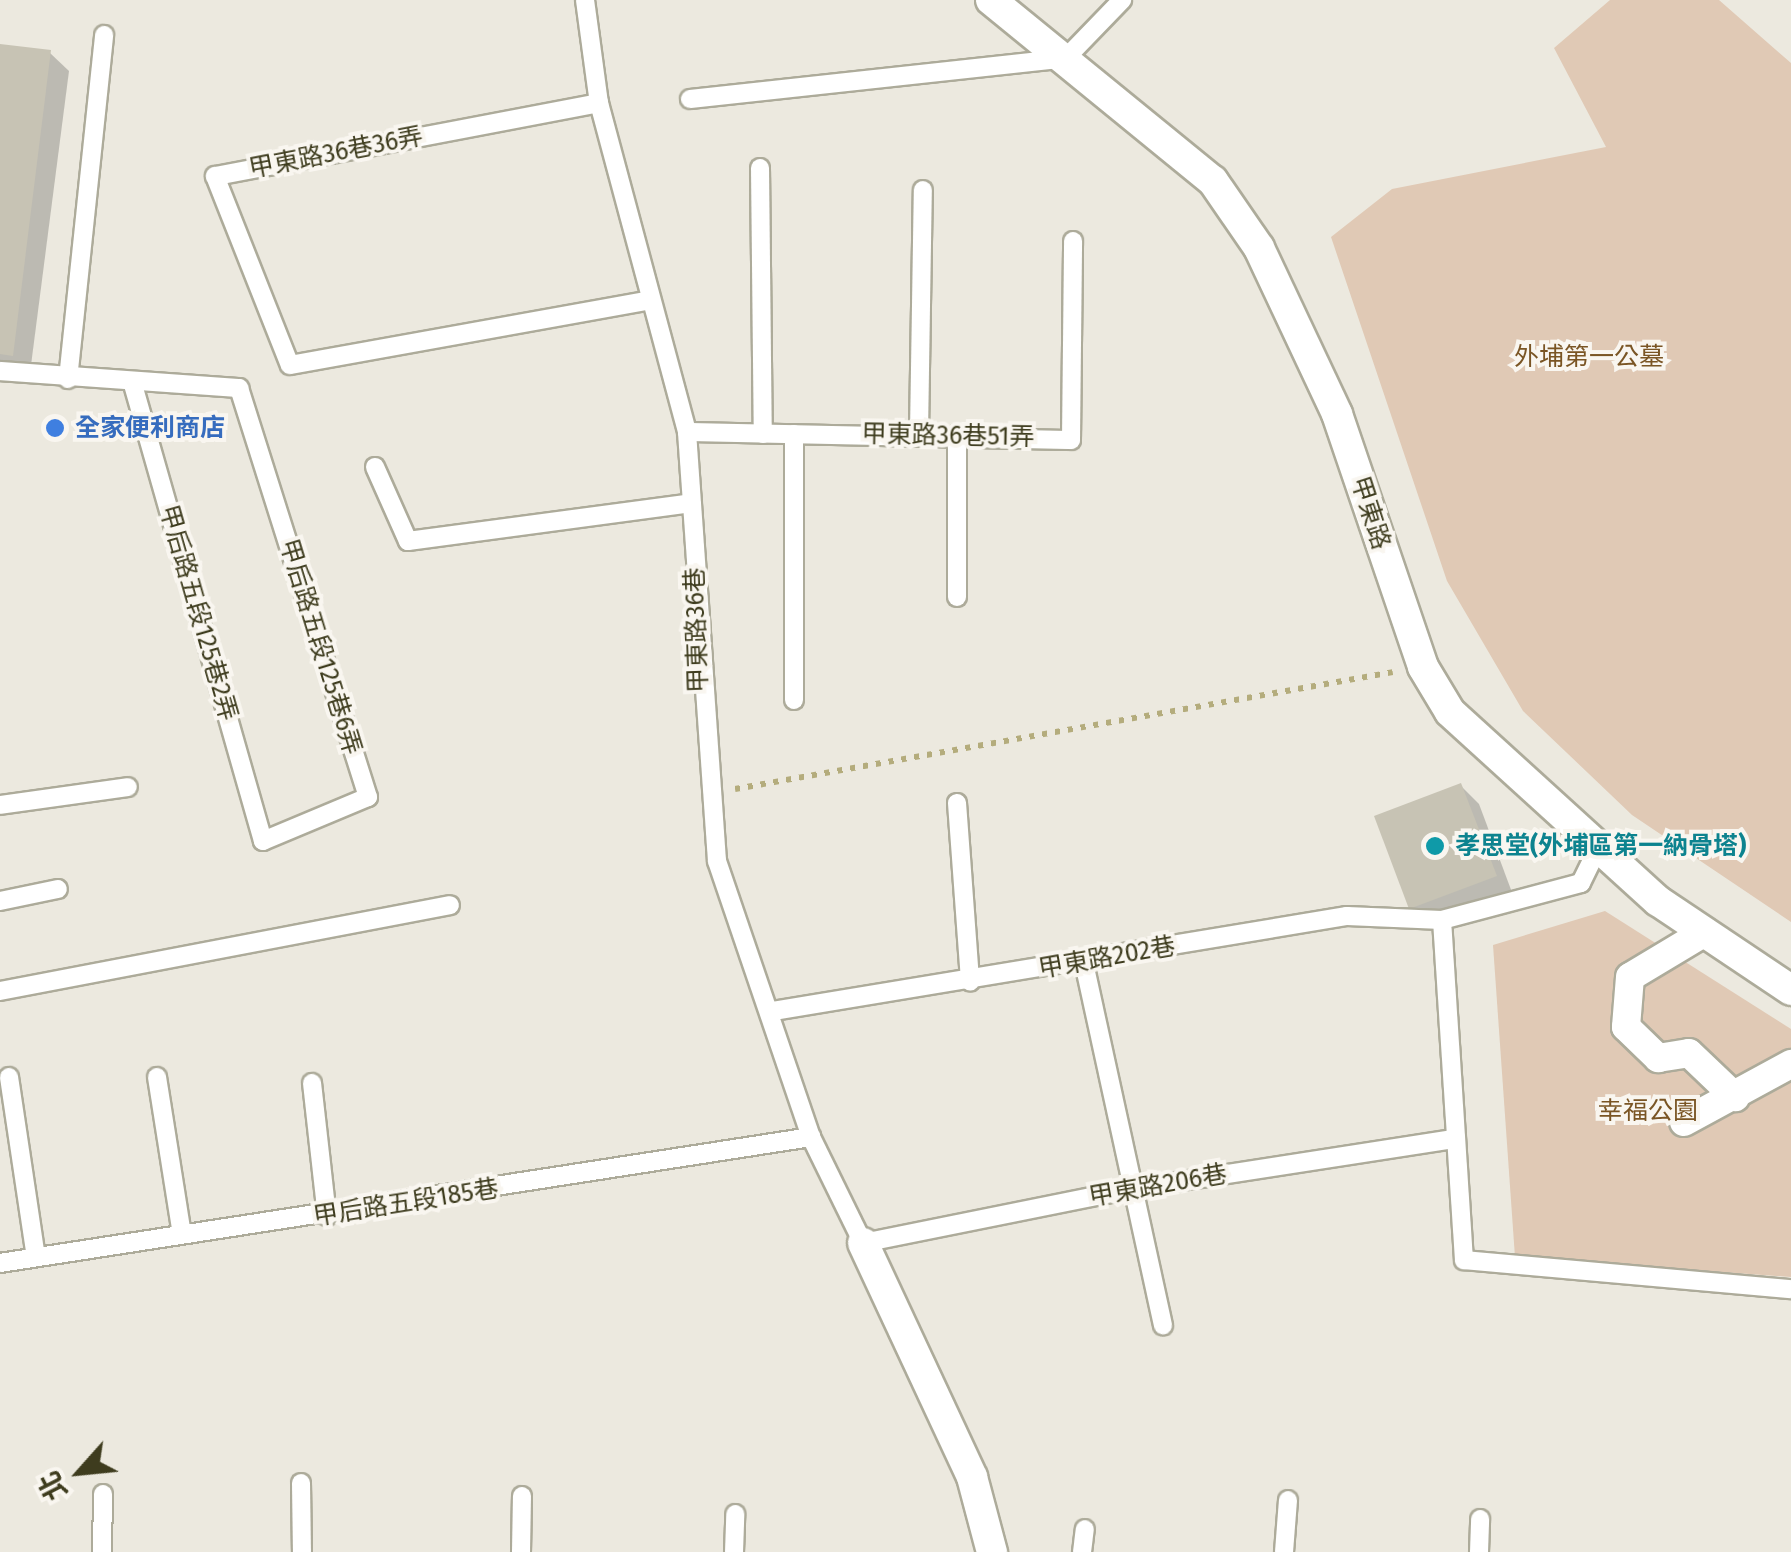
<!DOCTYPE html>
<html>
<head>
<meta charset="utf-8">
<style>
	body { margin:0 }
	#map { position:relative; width:1791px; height:1552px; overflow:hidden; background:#ece9df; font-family:"Fira Sans","Noto Sans TC",sans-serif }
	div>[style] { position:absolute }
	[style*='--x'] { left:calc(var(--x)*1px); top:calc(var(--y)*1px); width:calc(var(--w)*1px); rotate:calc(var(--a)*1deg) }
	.green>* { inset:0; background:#e0c9b5 }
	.shadow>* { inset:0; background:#0003 }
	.building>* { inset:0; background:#c7c3b4 }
	.path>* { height:6px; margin-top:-3px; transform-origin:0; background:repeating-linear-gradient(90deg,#b4ac7c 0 5px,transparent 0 13px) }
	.roads { filter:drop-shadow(2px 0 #adab9a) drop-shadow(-2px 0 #adab9a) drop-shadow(0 2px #adab9a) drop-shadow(0 -2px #adab9a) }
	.service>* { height:18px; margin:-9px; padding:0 9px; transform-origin:9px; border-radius:9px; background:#fff }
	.pedestrian>* { height:28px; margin:-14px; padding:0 14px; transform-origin:14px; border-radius:14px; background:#fff }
	.minor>* { height:30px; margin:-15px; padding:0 15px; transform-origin:15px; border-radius:15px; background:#fff }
	.tertiary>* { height:30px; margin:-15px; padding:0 15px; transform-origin:15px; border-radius:15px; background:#fff }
	.dots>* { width:28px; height:28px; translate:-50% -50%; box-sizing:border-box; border:5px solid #f9f6f0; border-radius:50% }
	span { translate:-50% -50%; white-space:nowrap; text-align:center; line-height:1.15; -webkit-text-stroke:8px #f9f6f0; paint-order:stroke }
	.street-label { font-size:25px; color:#3e3c1e }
	.park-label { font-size:25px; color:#7a5524 }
	.shop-label { font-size:25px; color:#366cbe; font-weight:700 }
	.left { translate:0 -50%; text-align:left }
	.culture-label { font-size:25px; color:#0d838f; font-weight:700 }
	.north { position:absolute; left:30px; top:1422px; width:100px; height:100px; -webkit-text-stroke:8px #f9f6f0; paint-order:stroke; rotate:243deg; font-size:28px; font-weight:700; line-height:40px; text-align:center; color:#3e3c1e }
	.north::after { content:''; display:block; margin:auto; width:35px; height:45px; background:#3e3c1e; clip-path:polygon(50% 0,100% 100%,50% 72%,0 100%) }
</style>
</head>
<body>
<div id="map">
	<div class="green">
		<i style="clip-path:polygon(1610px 0,1719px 0,1791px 63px,1791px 922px,1632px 815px,1523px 711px,1447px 581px,1331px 237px,1392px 189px,1606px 147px,1554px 48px)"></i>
		<i style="clip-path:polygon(1605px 911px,1791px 1029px,1791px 1277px,1515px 1257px,1493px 945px)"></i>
	</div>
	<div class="shadow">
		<i style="clip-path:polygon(0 46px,50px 53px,69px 71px,30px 373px,0 369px)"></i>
		<i style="clip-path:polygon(1461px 786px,1479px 804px,1513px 895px,1430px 926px,1411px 908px)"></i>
	</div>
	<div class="building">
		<i style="clip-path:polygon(0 44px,51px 50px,13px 356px,0 354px)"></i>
		<i style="clip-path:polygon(1461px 783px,1497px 876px,1409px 909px,1374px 816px)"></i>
	</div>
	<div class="path">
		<i style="--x:735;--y:789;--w:668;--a:-10.08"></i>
	</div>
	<div class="roads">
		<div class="service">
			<i style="--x:585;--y:0;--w:104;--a:82.3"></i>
			<i style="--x:599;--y:103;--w:341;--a:75"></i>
			<i style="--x:687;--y:432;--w:430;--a:86"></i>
			<i style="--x:717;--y:861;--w:292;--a:71.2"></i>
			<i style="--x:811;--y:1137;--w:118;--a:63.9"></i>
			<i style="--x:863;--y:1243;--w:279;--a:-11.4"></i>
			<i style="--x:1137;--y:1188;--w:321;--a:-8.8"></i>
			<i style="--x:690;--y:99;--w:378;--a:-6.2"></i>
			<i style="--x:1066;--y:58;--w:81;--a:-46"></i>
			<i style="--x:599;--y:103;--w:391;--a:169.2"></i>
			<i style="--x:215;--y:176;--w:203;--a:68.4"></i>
			<i style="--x:290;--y:365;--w:363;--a:-10.2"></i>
			<i style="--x:760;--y:168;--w:266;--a:89.4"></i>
			<i style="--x:0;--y:371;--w:240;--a:4.1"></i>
			<i style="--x:239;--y:388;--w:429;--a:72.5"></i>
			<i style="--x:368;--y:797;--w:114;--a:157.3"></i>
			<i style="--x:263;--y:841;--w:474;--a:-105.9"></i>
			<i style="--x:68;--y:379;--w:346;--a:-84"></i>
			<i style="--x:687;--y:432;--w:384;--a:1.2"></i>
			<i style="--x:1071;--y:440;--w:199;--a:-89.4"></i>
			<i style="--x:919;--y:433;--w:243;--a:-89.1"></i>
			<i style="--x:375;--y:467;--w:81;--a:66"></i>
			<i style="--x:408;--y:541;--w:286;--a:-7.6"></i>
			<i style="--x:957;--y:597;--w:163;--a:-90"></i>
			<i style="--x:794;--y:700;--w:266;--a:-90"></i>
			<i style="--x:957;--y:803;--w:179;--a:85.8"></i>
			<i style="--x:0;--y:805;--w:129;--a:-8"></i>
			<i style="--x:1598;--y:848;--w:39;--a:116"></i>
			<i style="--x:1581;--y:883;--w:144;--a:165.1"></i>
			<i style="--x:1442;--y:920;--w:341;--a:86.3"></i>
			<i style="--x:1464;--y:1260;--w:328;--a:5.1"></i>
			<i style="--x:0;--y:901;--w:59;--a:-11.7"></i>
			<i style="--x:1084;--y:963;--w:371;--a:77.7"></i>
			<i style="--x:0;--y:991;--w:458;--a:-10.8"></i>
			<i style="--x:773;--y:1011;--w:582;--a:-9.4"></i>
			<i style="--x:1347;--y:916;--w:95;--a:2.4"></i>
			<i style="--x:9;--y:1077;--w:182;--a:81.5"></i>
			<i style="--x:157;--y:1077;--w:159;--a:81"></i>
			<i style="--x:312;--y:1083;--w:134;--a:83.6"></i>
			<i style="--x:0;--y:1263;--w:821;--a:-8.83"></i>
			<i style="--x:301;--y:1483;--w:69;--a:89.2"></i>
			<i style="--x:102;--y:1552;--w:58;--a:-89"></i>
			<i style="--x:521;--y:1552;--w:56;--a:-89"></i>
			<i style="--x:734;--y:1552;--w:38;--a:-88"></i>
			<i style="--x:1082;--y:1552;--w:23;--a:-83"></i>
			<i style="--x:1284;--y:1552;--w:52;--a:-85.6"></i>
			<i style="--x:1479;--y:1552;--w:33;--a:-88"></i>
		</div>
		<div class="pedestrian">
			<i style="--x:1705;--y:932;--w:87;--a:149"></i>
			<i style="--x:1630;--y:977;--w:50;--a:94.6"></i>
			<i style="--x:1626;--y:1027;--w:45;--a:44.1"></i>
			<i style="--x:1658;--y:1058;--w:31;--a:-9"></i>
			<i style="--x:1689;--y:1053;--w:64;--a:43.7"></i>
			<i style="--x:1684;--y:1122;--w:122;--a:-28.5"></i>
		</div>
		<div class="minor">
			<i style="--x:863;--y:1243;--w:258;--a:65"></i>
			<i style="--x:972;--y:1477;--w:78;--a:75.1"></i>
		</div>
		<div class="tertiary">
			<i style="--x:991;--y:0;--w:286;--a:39.2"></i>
			<i style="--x:1213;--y:181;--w:81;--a:55.5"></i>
			<i style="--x:1259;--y:248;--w:183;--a:64.8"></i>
			<i style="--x:1337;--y:414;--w:267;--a:71.2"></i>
			<i style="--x:1423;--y:667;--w:52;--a:59"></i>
			<i style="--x:1450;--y:712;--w:281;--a:42.3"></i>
			<i style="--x:1658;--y:901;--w:160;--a:33.8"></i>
		</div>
	</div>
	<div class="dots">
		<i style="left:55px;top:428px;background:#3f7fe0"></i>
		<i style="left:1435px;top:846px;background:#0f9aa8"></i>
	</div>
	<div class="street-label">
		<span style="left:336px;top:153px;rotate:-11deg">甲東路36巷36弄</span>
		<span style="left:948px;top:436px;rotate:1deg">甲東路36巷51弄</span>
		<span style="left:1370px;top:513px;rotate:72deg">甲東路</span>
		<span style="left:198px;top:613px;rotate:74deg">甲后路五段125巷2弄</span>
		<span style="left:697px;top:630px;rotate:-92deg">甲東路36巷</span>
		<span style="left:320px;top:647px;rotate:73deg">甲后路五段125巷6弄</span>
		<span style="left:1107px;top:958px;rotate:-10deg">甲東路202巷</span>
		<span style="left:1158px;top:1186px;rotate:-10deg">甲東路206巷</span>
		<span style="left:406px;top:1203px;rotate:-9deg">甲后路五段185巷</span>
	</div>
	<div class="park-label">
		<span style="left:1589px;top:357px">外埔第一公墓</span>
		<span style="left:1648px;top:1111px">幸福公園</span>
	</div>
	<div class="shop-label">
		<span class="left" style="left:75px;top:428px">全家便利商店</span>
	</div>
	<div class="culture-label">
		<span class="left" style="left:1455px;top:846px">孝思堂(外埔區第一納骨塔)</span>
	</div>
	<div class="north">北</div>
</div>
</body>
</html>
